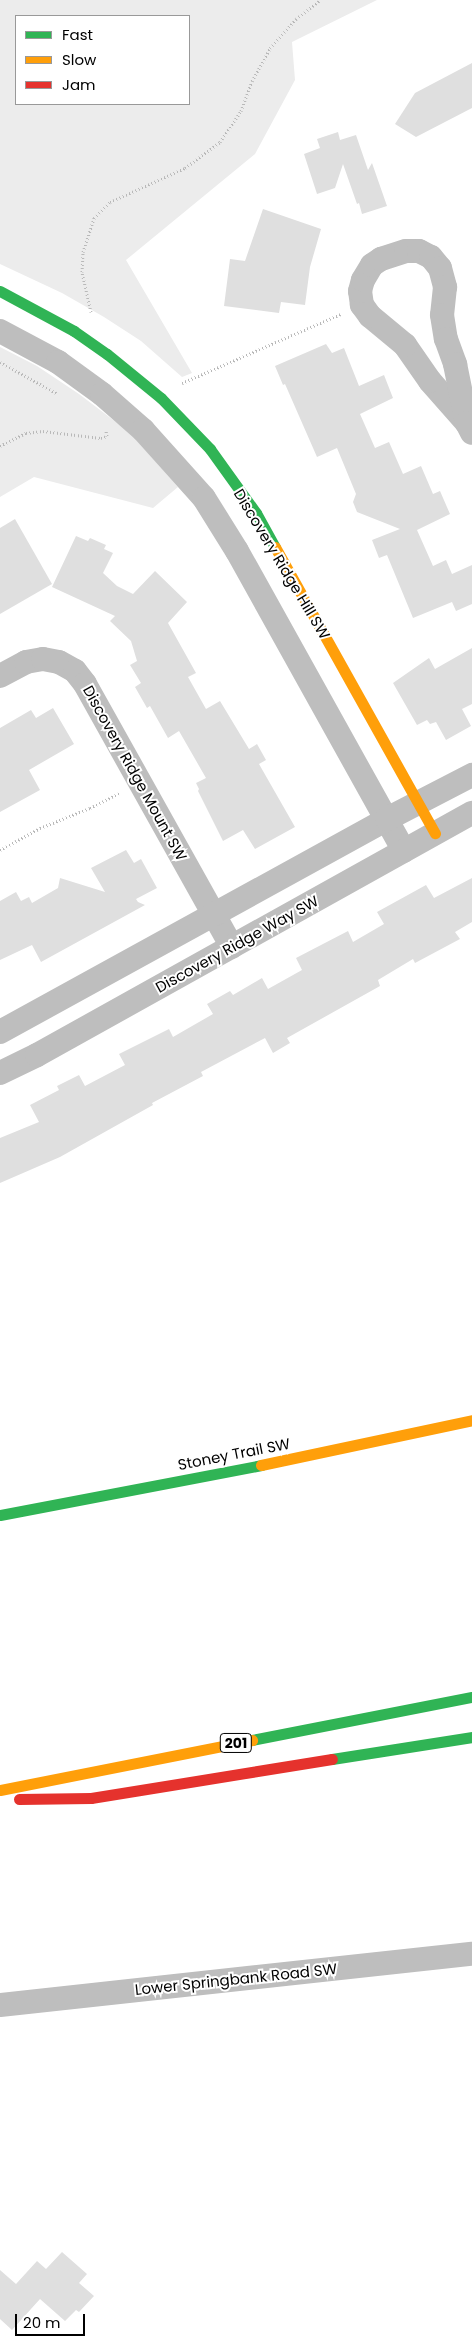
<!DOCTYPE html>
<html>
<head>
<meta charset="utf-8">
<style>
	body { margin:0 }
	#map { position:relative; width:472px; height:2351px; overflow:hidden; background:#fff; font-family:Poppins,sans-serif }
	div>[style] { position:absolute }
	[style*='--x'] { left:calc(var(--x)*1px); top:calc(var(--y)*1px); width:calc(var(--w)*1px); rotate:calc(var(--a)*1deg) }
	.green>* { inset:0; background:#ececec }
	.building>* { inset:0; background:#dfdfdf }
	.path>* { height:3px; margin-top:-1.5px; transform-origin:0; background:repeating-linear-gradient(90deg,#b9b9b9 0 1px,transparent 0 3.5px) }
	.street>* { height:24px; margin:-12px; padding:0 12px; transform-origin:12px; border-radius:12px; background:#bebebe }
	.fast>* { height:11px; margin:-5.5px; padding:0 5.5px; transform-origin:5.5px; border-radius:5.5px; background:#30b455 }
	.slow>* { height:11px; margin:-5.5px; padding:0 5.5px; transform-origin:5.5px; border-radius:5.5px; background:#ff9f0a }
	.jam>* { height:11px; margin:-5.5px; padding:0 5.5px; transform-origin:5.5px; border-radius:5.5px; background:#e5322d }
	span { translate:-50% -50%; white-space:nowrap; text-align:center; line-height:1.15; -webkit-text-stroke:4px #fff; paint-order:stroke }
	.shield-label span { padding:1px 4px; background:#fff; border:1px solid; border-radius:4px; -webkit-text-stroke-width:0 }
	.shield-label { font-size:14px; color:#000; font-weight:700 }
	.street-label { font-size:15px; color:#000 }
	.legend { position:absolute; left:15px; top:15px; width:175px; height:90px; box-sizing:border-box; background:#fff; border:1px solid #999; margin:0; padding:6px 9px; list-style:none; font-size:15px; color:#000 }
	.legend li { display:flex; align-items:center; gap:10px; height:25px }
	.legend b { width:25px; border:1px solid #999 }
	.scale { position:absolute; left:15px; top:2314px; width:70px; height:22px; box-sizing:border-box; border:2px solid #000; border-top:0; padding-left:6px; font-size:15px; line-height:18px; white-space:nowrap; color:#000; -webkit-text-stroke:4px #fff; paint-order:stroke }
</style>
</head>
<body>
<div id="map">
	<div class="green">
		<i style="clip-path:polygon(evenodd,0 0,377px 0,292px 42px,295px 80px,255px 154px,126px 260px,192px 373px,182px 377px,141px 341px,104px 317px,62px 293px,0 264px,0 0,189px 16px,189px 104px,16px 104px,16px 16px,189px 16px)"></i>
		<i style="clip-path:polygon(0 347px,37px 366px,79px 394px,129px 432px,178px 487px,153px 508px,34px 477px,0 497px)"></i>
	</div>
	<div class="building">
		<i style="clip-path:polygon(472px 63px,472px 108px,416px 137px,395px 124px,415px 93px)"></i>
		<i style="clip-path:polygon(338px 132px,340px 140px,356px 135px,368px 170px,372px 163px,387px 206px,362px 214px,359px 203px,357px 204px,343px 164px,335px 188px,317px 194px,304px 154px,320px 148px,317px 139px)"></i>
		<i style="clip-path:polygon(263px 209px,321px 229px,310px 267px,305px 305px,281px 302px,279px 313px,224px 306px,230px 259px,245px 261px)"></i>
		<i style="clip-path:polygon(326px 344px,332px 353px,344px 348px,359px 386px,384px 375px,393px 398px,360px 414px,375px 448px,389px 442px,403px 474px,421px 466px,433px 494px,440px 491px,450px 514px,417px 530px,433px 566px,446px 560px,452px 574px,472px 565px,472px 604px,456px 611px,452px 602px,413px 618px,387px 555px,379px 558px,372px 540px,400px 529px,357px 512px,353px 502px,356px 494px,337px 448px,317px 457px,285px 384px,283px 385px,275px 366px)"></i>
		<i style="clip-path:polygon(15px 519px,52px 584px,0 614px,0 528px)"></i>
		<i style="clip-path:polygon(76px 536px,88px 541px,90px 538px,106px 545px,104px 549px,113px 553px,103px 573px,117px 586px,133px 594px,155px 571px,187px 602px,168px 623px,196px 673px,188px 677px,206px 709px,220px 701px,249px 749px,257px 744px,266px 760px,259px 764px,295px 827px,255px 849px,243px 830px,223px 841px,198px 791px,199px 789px,196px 783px,206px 778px,179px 731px,168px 738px,150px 706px,147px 708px,135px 687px,141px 683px,130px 665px,137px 661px,131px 641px,110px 621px,115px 616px,52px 587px)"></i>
		<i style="clip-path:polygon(472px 648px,472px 704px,462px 709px,471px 726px,446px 740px,436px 722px,430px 724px,427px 720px,417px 725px,393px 683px,429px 658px,435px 669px)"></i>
		<i style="clip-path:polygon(53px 708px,74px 744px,29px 770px,40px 790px,0 812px,0 728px,31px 710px,36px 718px)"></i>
		<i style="clip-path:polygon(126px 850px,134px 863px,141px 859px,157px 888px,136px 899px,138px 902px,145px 905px,41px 962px,32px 945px,0 960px,0 901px,16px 892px,21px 901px,29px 897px,32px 903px,58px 888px,60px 878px,105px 892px,91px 868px)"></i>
		<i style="clip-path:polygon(472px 878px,472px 922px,455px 932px,460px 939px,415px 963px,413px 959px,378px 980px,380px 986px,287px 1038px,290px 1043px,273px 1053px,265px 1038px,201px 1072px,203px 1076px,152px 1103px,153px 1105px,60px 1157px,0 1183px,0 1138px,39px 1122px,30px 1105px,59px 1090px,57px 1086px,79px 1075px,85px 1086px,125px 1065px,119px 1054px,169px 1029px,173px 1037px,213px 1014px,207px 1004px,230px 991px,233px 995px,262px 978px,268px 989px,302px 970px,296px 958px,348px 931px,353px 942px,384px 924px,377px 912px,426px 885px,434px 898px)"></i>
		<i style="clip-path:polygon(62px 2252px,87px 2274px,79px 2283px,94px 2296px,79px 2312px,76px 2310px,65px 2321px,40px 2299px,12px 2330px,0 2319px,0 2270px,16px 2284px,37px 2261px,46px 2269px)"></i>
	</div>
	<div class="path">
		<i style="--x:91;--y:312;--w:41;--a:-102.7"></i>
		<i style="--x:82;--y:272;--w:20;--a:-87"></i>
		<i style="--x:83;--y:252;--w:36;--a:-72"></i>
		<i style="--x:94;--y:218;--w:23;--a:-45"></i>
		<i style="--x:110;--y:202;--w:82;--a:-24.4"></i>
		<i style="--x:185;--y:168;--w:44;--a:-36.6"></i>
		<i style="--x:220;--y:142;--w:37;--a:-56"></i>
		<i style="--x:241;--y:111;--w:32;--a:-70"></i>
		<i style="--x:252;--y:81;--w:38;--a:-61"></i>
		<i style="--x:270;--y:48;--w:39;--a:-48"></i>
		<i style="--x:296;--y:19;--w:31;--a:-38"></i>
		<i style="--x:0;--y:362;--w:66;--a:28.9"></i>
		<i style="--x:182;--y:383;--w:173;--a:-23.5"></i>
		<i style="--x:0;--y:446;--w:29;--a:-27"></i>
		<i style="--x:26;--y:433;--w:17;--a:-7"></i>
		<i style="--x:43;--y:431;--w:58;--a:6.9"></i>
		<i style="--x:101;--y:438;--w:6;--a:-18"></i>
		<i style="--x:107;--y:436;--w:5;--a:-101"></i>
		<i style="--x:0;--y:850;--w:46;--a:-28.8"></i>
		<i style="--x:40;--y:828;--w:54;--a:-21.8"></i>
		<i style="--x:90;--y:808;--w:33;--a:-27"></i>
	</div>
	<div class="street">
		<i style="--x:0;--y:331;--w:66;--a:28.1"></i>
		<i style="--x:58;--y:362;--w:54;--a:36"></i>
		<i style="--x:102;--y:394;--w:55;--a:41.3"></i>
		<i style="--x:143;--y:430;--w:91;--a:48.1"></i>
		<i style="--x:204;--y:498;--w:62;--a:58.1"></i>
		<i style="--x:237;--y:551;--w:343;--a:60.9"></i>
		<i style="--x:467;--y:423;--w:56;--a:-131.4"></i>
		<i style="--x:430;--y:381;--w:44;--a:-124.8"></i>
		<i style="--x:405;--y:345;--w:45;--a:-140.4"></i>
		<i style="--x:370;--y:316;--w:14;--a:-126"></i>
		<i style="--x:362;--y:305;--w:14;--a:-98"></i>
		<i style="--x:360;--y:291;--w:11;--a:-75"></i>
		<i style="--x:363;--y:280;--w:17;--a:-59"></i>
		<i style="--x:372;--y:265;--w:11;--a:-34"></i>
		<i style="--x:381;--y:259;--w:26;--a:-18"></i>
		<i style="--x:406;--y:251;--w:13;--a:0"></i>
		<i style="--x:419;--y:251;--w:13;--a:27"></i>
		<i style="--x:431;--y:257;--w:14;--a:51"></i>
		<i style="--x:440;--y:268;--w:20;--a:75"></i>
		<i style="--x:445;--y:287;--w:28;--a:96"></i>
		<i style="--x:442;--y:315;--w:24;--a:81"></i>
		<i style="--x:446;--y:339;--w:27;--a:70"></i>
		<i style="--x:455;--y:364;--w:60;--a:78.5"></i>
		<i style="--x:467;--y:423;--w:11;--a:63"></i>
		<i style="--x:0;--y:676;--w:30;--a:-28"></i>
		<i style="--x:26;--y:662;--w:17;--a:-10"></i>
		<i style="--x:43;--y:659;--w:16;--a:11"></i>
		<i style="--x:59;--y:662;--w:18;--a:29"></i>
		<i style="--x:75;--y:671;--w:16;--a:52"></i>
		<i style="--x:85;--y:684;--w:301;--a:60.8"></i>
		<i style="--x:0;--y:1032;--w:442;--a:-28.8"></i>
		<i style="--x:387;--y:819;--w:96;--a:-27.4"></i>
		<i style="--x:0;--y:1073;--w:41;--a:-25.9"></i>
		<i style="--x:37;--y:1055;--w:498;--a:-29.1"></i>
		<i style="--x:0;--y:2005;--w:475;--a:-6.2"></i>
	</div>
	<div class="fast">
		<i style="--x:0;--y:291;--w:84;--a:28.4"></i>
		<i style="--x:74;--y:331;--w:40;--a:34.9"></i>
		<i style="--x:107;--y:354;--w:70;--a:39.2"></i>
		<i style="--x:161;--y:398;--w:71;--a:46.1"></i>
		<i style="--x:210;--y:449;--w:79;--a:54.3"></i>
		<i style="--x:256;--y:513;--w:39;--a:61"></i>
		<i style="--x:0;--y:1515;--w:266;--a:-10.8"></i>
		<i style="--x:252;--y:1740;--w:224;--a:-11.1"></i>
		<i style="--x:332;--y:1759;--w:142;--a:-8.9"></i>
	</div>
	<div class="slow">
		<i style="--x:275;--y:547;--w:328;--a:60.8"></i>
		<i style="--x:261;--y:1465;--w:216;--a:-12"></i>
		<i style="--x:0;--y:1790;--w:257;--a:-11.2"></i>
	</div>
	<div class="jam">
		<i style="--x:19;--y:1799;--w:72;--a:-0.8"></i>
		<i style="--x:91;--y:1798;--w:244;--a:-9.2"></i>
	</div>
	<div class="shield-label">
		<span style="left:236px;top:1743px">201</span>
	</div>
	<div class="street-label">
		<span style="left:282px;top:564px;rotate:59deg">Discovery Ridge Hill SW</span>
		<span style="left:135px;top:773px;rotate:61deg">Discovery Ridge Mount SW</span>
		<span style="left:237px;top:944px;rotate:-29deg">Discovery Ridge Way SW</span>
		<span style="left:234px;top:1454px;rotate:-11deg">Stoney Trail SW</span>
		<span style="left:236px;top:1979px;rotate:-6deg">Lower Springbank Road SW</span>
	</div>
	<ul class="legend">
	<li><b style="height:6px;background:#30b455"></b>Fast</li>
	<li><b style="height:6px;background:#ff9f0a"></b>Slow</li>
	<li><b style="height:6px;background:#e5322d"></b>Jam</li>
	</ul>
	<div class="scale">20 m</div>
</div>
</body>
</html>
